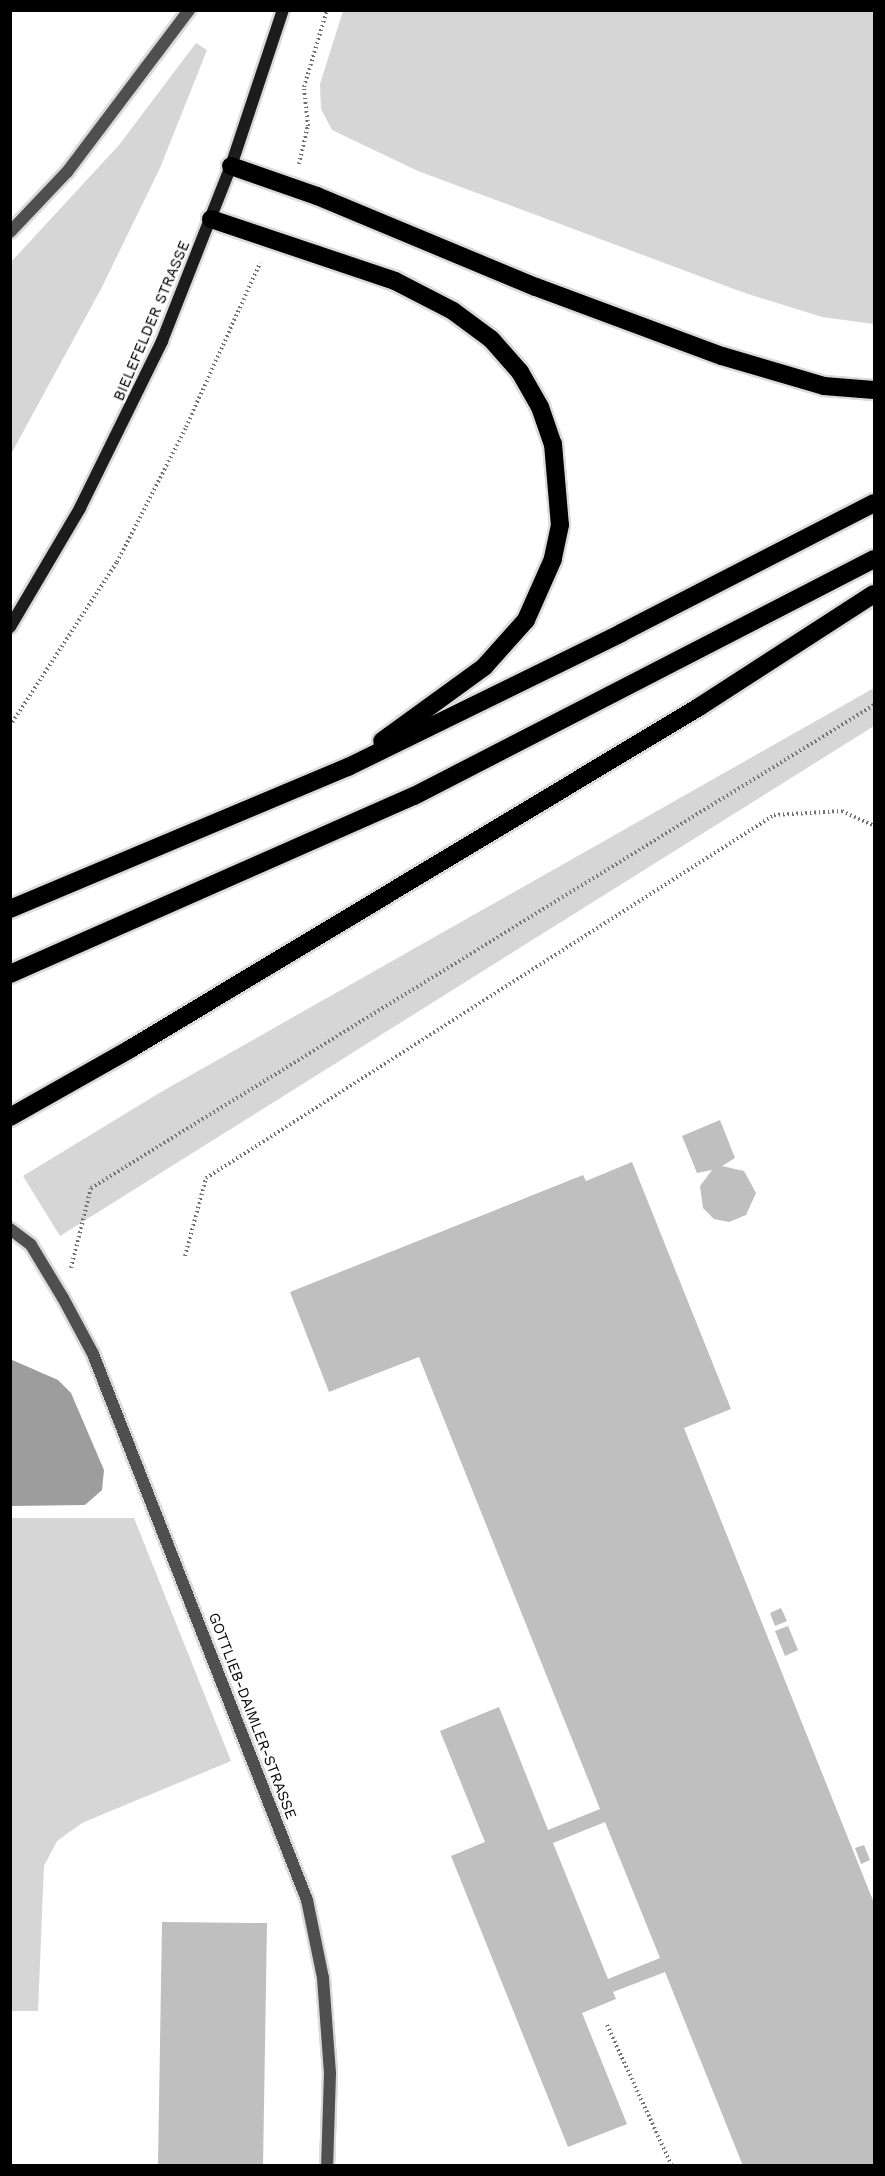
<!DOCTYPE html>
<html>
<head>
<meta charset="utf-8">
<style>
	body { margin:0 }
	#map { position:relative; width:885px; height:2176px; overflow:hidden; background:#fff; font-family:"Work Sans",sans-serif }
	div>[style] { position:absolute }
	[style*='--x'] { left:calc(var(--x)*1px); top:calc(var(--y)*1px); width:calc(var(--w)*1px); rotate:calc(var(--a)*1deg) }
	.green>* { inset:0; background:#d6d6d6 }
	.water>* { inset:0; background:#9d9d9d }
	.building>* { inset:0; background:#bfbfbf }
	.path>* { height:4px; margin-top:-2px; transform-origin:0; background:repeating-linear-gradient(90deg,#717171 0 1.5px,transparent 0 4.5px) }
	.roads { filter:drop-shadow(2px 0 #dbdbdb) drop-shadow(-2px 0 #dbdbdb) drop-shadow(0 2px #dbdbdb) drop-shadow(0 -2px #dbdbdb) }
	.service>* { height:12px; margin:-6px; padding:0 6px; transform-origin:6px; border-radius:6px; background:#4f4f4f }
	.minor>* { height:12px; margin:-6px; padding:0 6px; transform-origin:6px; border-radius:6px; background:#4f4f4f }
	.secondary>* { height:12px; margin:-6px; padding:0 6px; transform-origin:6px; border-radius:6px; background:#1c1c1c }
	.motorway>* { height:18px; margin:-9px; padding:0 9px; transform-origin:9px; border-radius:9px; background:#000 }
	span { translate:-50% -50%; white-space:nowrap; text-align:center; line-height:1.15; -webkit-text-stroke:4.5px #fff; paint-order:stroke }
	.street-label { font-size:15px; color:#000 }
	.frame { position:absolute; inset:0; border:12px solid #000; pointer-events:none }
</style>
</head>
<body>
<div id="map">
	<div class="green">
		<i style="clip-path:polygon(343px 11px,874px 11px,874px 324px,822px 317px,742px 292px,418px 171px,332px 130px,321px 109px,320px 84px)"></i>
		<i style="clip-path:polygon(196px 43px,207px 50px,160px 168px,101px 289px,11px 454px,11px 262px,119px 145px)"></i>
		<i style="clip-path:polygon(874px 688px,874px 726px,60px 1236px,23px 1176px,161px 1092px)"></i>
		<i style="clip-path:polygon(11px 1518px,134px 1518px,231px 1761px,82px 1823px,57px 1841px,44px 1866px,38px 2011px,11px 2011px)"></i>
	</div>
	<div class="water">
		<i style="clip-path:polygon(10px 1359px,58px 1380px,71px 1393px,104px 1470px,102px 1490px,85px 1505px,11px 1506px)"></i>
	</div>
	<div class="building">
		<i style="clip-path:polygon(720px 1120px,735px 1158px,722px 1166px,744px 1171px,756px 1193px,746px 1215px,729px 1222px,714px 1219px,703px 1208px,700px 1186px,712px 1170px,697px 1173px,682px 1136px)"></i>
		<i style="clip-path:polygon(evenodd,632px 1162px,731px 1409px,684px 1428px,874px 1903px,874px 2166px,743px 2166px,665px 1972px,613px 1992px,616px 1999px,582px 2013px,627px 2124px,568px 2147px,451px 1856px,485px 1842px,440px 1731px,499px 1707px,548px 1830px,600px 1809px,419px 1357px,329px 1392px,290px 1292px,583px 1175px,586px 1181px,632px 1162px,605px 1822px,660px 1958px,608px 1979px,553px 1843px,605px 1822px)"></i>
		<i style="clip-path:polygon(781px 1608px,787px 1621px,775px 1626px,770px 1613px)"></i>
		<i style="clip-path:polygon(788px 1626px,798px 1650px,785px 1656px,775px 1631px)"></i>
		<i style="clip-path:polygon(864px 1845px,870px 1860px,861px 1864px,855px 1848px)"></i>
		<i style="clip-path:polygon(162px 1922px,267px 1923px,263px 2166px,158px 2166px)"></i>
	</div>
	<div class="path">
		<i style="--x:299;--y:164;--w:39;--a:-77"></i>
		<i style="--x:308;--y:126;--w:39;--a:-96"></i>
		<i style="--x:304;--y:87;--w:80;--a:-73.4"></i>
		<i style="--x:10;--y:726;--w:196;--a:-56.9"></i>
		<i style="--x:117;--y:562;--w:152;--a:-62.9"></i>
		<i style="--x:186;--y:427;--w:180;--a:-65.7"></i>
		<i style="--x:185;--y:1256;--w:81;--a:-74.9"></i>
		<i style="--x:206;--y:1178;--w:674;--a:-32.58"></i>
		<i style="--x:774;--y:815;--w:68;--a:-3.4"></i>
		<i style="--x:842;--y:811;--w:35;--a:25"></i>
		<i style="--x:71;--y:1268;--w:82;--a:-76"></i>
		<i style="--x:91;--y:1188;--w:920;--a:-31.67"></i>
		<i style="--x:607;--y:2025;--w:155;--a:65.3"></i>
	</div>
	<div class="roads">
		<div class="service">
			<i style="--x:10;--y:1229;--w:26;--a:37"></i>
			<i style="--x:31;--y:1245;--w:62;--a:58.9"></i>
		</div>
		<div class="minor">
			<i style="--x:10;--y:232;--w:83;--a:-46.5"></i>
			<i style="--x:67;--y:172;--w:203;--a:-53"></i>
			<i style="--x:63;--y:1298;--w:64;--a:61.8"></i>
			<i style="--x:93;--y:1354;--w:586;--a:68.6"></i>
			<i style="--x:307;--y:1900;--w:80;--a:78.4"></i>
			<i style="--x:323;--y:1978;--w:95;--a:85.8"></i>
			<i style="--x:330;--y:2073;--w:93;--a:91.8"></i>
		</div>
		<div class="secondary">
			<i style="--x:10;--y:627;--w:138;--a:-59.5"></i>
			<i style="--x:80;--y:508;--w:186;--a:-63.8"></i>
			<i style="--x:162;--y:341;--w:188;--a:-68.5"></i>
			<i style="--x:231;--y:166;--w:164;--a:-71.6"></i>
		</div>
		<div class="motorway">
			<i style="--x:231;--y:166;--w:91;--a:19.2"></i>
			<i style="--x:317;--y:196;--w:237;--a:22.6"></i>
			<i style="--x:536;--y:287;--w:198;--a:20.4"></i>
			<i style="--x:722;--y:356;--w:106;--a:16.4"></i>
			<i style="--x:824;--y:386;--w:50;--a:4.6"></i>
			<i style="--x:211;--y:219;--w:194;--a:18.6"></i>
			<i style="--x:395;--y:281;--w:65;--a:27.3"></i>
			<i style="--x:453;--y:311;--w:47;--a:36.4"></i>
			<i style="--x:491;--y:339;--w:44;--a:48.7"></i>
			<i style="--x:520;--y:372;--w:40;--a:60.3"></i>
			<i style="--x:540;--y:407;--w:39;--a:71"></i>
			<i style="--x:553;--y:444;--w:81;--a:85.1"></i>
			<i style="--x:560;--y:525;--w:35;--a:102"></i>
			<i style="--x:553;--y:559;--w:67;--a:113.9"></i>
			<i style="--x:526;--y:620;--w:63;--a:131.8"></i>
			<i style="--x:484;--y:667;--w:126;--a:144"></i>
			<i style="--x:10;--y:909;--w:367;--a:-22.8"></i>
			<i style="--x:348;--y:767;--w:304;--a:-26.1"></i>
			<i style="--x:621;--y:633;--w:284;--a:-27.2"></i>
			<i style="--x:10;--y:974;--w:441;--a:-23.8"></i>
			<i style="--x:414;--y:796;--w:517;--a:-27.26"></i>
			<i style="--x:10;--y:1117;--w:138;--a:-29.5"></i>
			<i style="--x:130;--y:1049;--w:664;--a:-31.01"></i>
			<i style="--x:699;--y:707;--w:208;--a:-32.9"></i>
		</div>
	</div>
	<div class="street-label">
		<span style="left:152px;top:321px;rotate:-67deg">BIELEFELDER STRASSE</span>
		<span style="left:252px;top:1716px;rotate:69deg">GOTTLIEB-DAIMLER-STRASSE</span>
	</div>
	<div class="frame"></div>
</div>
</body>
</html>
